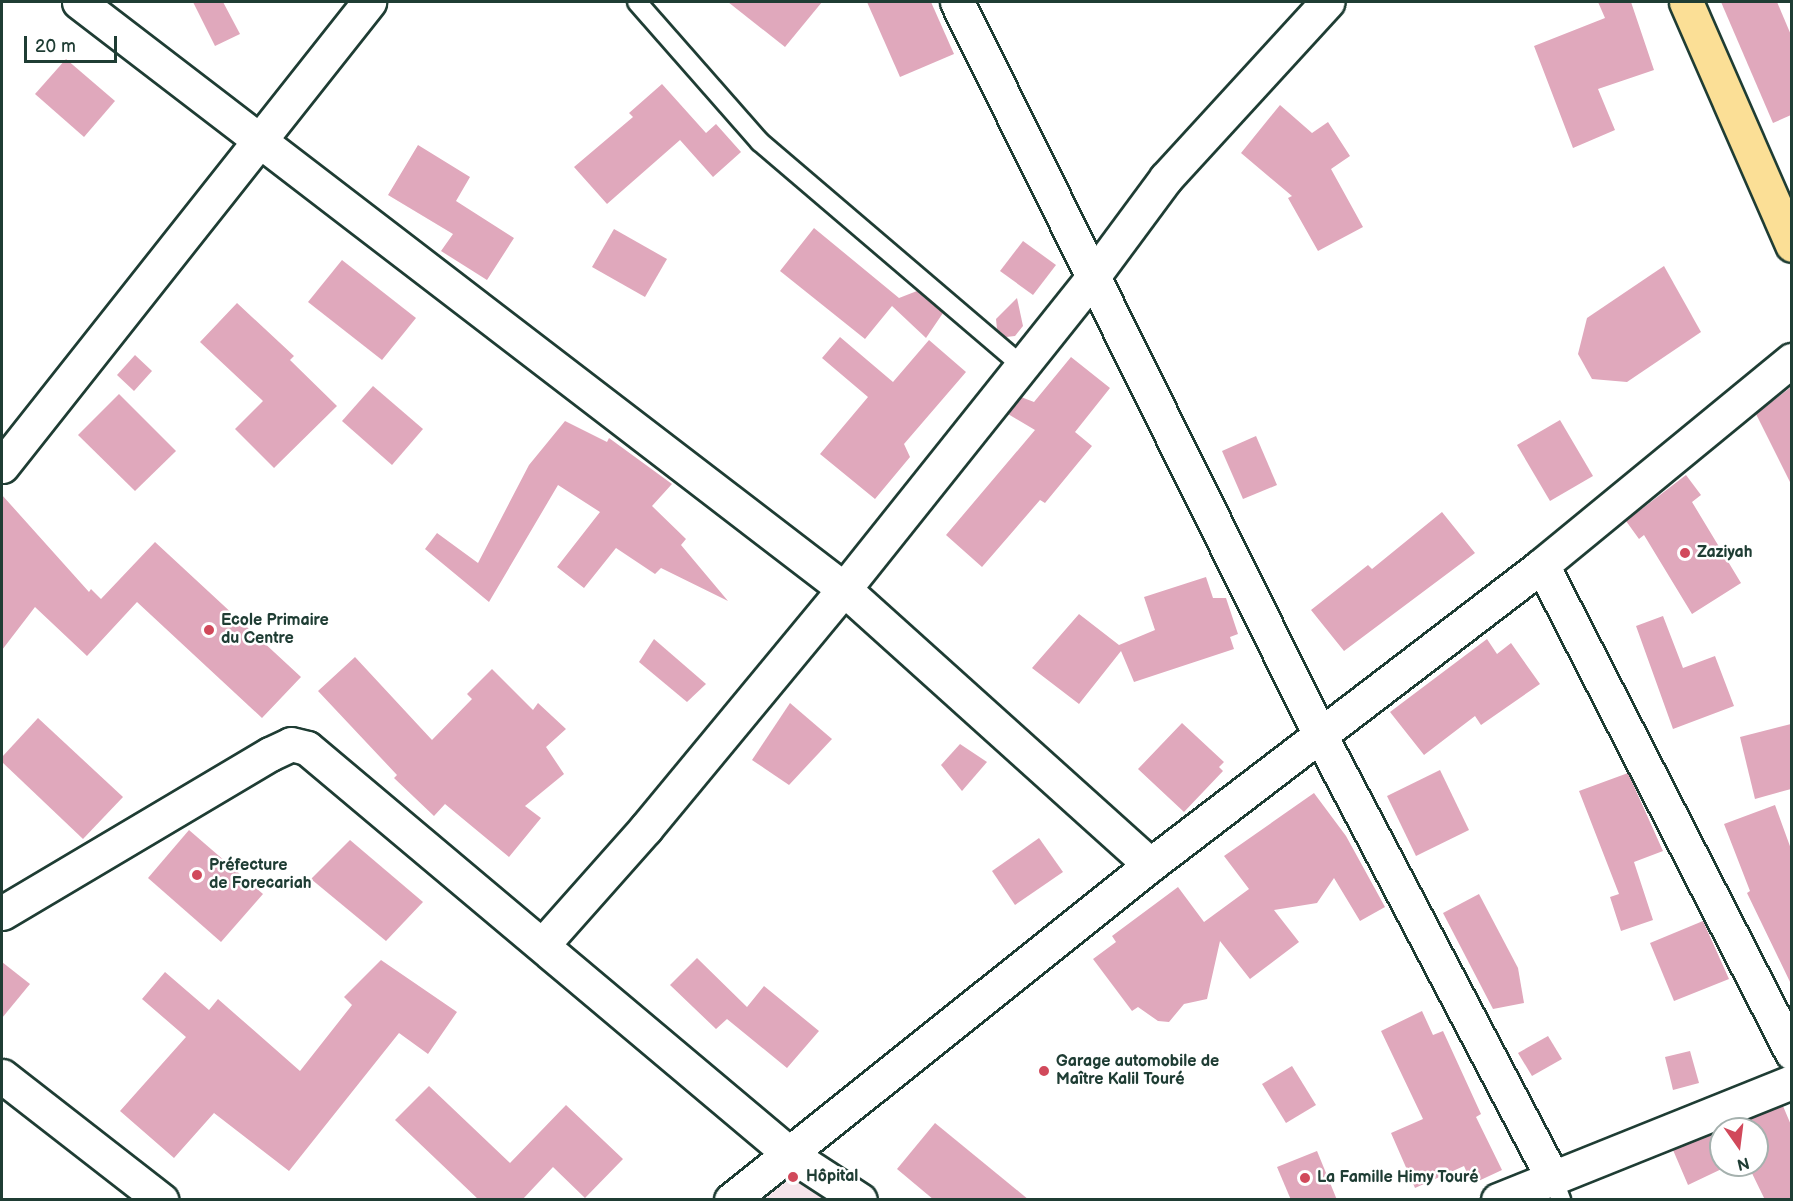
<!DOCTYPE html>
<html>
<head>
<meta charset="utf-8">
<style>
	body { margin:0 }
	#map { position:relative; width:1793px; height:1201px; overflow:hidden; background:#fff; font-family:"Balsamiq Sans",sans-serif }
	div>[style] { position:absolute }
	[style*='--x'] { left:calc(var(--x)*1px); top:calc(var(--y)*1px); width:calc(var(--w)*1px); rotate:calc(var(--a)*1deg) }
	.built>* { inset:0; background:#f6e5eb }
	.building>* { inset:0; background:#e0a8bc }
	.roads { filter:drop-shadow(2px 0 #1f3d34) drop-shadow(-2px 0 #1f3d34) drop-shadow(0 2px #1f3d34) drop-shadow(0 -2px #1f3d34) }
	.service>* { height:18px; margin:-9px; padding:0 9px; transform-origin:9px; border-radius:9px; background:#fff }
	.minor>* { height:33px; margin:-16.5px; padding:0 16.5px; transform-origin:16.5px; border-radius:16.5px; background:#fff }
	.tertiary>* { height:33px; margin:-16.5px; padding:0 16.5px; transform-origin:16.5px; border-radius:16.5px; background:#fff }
	.trunk>* { height:33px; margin:-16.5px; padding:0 16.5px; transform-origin:16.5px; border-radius:16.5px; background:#fbdf96 }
	.dots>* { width:16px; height:16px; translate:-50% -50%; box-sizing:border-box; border:3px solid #fff; border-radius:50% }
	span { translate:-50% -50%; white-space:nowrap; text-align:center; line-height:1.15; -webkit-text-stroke:5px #fff; paint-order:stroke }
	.poi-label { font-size:16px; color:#1f3d34; font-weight:700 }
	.left { translate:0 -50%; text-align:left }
	.frame { position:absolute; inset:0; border:3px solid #1f3d34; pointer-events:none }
	.north { position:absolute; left:1709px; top:1117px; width:60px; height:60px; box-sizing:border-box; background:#fff; border:2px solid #a5b1ae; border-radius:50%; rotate:166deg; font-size:16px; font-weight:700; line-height:24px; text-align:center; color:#1f3d34 }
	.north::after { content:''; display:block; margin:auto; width:21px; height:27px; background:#d1495b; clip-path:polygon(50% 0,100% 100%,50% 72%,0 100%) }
	.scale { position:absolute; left:24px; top:36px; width:93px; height:27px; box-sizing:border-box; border:3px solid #1f3d34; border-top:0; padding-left:8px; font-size:18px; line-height:21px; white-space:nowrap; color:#1f3d34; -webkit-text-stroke:4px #fff; paint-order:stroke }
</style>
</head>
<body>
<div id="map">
	<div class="built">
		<i style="clip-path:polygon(791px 1155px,860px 1200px,731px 1200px)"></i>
	</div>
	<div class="building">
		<i style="clip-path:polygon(193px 2px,223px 2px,240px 34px,215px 46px)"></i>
		<i style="clip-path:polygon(728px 2px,822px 2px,785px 47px)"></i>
		<i style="clip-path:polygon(867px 2px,931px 2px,954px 54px,900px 77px)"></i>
		<i style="clip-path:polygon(1598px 2px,1631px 2px,1654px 70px,1598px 89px,1615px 130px,1573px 148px,1534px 46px,1605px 18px)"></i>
		<i style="clip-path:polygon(1721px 2px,1777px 2px,1791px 35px,1791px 115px,1773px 123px)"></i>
		<i style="clip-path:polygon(66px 59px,115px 101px,84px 137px,35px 94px)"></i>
		<i style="clip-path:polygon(662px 84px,706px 133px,716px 124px,741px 152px,713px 177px,680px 140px,607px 204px,574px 167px,633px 117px,629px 113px)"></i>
		<i style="clip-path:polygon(1280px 105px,1312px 133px,1328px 122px,1350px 156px,1331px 169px,1363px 227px,1318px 251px,1288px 198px,1292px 196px,1241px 153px)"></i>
		<i style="clip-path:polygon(418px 145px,470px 177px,456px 201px,514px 238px,487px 280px,441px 251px,453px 234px,388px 195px)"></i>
		<i style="clip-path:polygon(814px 228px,899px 298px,917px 291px,943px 313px,926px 338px,892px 306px,865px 339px,780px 271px)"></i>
		<i style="clip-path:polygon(614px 229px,667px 259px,645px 297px,592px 267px)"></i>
		<i style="clip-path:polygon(1023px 241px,1056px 265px,1033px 295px,1000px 271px)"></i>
		<i style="clip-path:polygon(342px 260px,416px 318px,382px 360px,308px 302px)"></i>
		<i style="clip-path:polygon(1664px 266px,1701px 332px,1627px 382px,1592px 379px,1578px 354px,1587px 318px)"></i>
		<i style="clip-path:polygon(1017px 298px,1023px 326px,1015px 336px,1006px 337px,997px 329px,996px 319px)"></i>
		<i style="clip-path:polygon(237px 303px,294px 356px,290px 360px,337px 406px,274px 468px,235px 429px,263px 401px,200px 342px)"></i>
		<i style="clip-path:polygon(840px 337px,893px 382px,929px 340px,966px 372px,904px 444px,910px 457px,875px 499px,820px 454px,868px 397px,822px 358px)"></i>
		<i style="clip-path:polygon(135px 355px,152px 371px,134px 391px,117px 375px)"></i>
		<i style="clip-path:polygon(1071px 357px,1110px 388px,1075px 432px,1092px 446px,1045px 503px,1040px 500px,982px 567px,946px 535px,1035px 430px,1008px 414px,1021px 397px,1034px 402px)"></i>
		<i style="clip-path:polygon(373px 386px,423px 429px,392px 465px,342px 421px)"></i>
		<i style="clip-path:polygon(1791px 387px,1791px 484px,1756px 414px)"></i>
		<i style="clip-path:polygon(119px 394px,176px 451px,135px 491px,78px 435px)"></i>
		<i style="clip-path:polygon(1560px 420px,1593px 476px,1550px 501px,1517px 445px)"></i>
		<i style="clip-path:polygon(565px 421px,607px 442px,609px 438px,672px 484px,652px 506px,686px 539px,681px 545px,728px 601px,661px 568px,655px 574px,616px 548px,584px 588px,557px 567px,600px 512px,558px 485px,489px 602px,425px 549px,437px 533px,478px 563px,529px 465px)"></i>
		<i style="clip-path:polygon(1256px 436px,1277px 485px,1243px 499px,1222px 451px)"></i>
		<i style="clip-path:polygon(1686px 475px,1701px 495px,1692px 502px,1741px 583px,1692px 614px,1644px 535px,1639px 539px,1626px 521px)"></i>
		<i style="clip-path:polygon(2px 495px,89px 592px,91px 589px,101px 599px,155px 542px,301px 677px,262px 718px,137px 602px,87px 656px,35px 607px,2px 650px)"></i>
		<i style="clip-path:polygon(1442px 512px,1475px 553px,1344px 651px,1311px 610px,1368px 565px,1372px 569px)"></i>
		<i style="clip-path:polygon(1206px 577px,1213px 598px,1226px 598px,1238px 634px,1230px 637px,1234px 649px,1134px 682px,1121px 651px,1079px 704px,1032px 668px,1079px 614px,1119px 645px,1155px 630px,1144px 597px)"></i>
		<i style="clip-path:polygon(1663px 616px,1683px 668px,1715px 656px,1734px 706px,1673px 729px,1636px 626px)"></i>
		<i style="clip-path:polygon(654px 639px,706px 684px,687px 702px,639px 662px)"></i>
		<i style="clip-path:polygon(1487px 639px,1497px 654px,1511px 643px,1540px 684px,1481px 725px,1475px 716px,1424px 755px,1390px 712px)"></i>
		<i style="clip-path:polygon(355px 657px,432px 740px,472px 699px,467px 694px,492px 669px,533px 710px,538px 703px,566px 729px,546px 747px,564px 774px,525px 806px,541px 818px,509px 857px,445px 804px,434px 816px,394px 778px,397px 775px,318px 691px)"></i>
		<i style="clip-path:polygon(790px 703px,832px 739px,789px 785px,752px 760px)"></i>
		<i style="clip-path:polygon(38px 718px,123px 797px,83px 839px,2px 762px,2px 757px)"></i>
		<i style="clip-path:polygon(1182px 723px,1224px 762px,1219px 767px,1223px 771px,1184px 812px,1138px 769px)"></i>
		<i style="clip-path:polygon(1791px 724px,1791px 789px,1755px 799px,1740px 737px)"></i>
		<i style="clip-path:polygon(960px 744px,987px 762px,962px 791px,941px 765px)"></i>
		<i style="clip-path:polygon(1440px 770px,1469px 830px,1416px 856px,1387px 796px)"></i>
		<i style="clip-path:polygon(1628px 773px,1663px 851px,1634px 862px,1653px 920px,1621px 931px,1610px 897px,1619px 894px,1579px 791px)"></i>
		<i style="clip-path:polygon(1314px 793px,1346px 836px,1385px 907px,1360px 921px,1334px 878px,1317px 903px,1274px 910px,1299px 942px,1250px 979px,1220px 941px,1207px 999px,1184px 1004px,1169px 1022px,1158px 1021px,1138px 1007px,1132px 1011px,1093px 959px,1116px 942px,1112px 936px,1178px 887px,1204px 922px,1249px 889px,1224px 856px)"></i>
		<i style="clip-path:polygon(1775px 805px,1791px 849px,1791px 984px,1747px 893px,1750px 891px,1724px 824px)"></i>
		<i style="clip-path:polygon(189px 830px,263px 894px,221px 942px,148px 878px)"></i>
		<i style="clip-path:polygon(1039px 838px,1063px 872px,1015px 905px,992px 871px)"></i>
		<i style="clip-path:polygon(350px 840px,423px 902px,386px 941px,311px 879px)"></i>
		<i style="clip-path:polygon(1479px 894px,1518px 968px,1524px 1003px,1493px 1009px,1443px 913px)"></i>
		<i style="clip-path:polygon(1703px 921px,1729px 979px,1674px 1001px,1650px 943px)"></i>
		<i style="clip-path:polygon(697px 958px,747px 1007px,764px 986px,819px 1031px,787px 1068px,727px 1019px,716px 1029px,670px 985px)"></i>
		<i style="clip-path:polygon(381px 960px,457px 1012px,428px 1054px,399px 1033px,289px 1171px,214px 1113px,174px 1158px,120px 1111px,186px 1037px,142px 999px,165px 972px,209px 1010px,218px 999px,300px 1071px,352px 1005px,344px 997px)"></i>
		<i style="clip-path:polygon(2px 962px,30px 984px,2px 1018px)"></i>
		<i style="clip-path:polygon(1422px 1011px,1433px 1035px,1443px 1031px,1481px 1114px,1476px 1117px,1502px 1170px,1472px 1184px,1464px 1166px,1415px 1188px,1391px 1133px,1423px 1119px,1381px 1031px)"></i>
		<i style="clip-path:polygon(1548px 1036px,1562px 1059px,1532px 1076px,1518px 1053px)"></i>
		<i style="clip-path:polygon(1690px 1051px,1699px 1083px,1673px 1090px,1665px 1057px)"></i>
		<i style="clip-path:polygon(1292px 1066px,1316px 1105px,1286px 1123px,1262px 1084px)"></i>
		<i style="clip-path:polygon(429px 1086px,510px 1163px,566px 1105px,623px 1159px,585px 1198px,553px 1167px,522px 1200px,479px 1200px,395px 1120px)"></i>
		<i style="clip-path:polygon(1783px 1106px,1791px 1125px,1791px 1200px,1765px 1200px,1748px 1165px,1757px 1165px,1757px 1129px,1725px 1129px)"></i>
		<i style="clip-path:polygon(935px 1123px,1029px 1200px,934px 1200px,897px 1169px)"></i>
		<i style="clip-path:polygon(1721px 1131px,1721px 1165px,1730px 1165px,1688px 1185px,1673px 1150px)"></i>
		<i style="clip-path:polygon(1317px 1151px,1337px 1200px,1291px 1200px,1277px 1167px)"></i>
	</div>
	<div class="roads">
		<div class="service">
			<i style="--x:637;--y:2;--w:186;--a:48.7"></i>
			<i style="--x:760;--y:142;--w:342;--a:40.5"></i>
			<i style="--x:1552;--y:1176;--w:26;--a:69"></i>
		</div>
		<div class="minor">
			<i style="--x:79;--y:2;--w:964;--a:37.5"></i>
			<i style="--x:844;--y:589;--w:412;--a:42"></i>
			<i style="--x:957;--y:2;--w:818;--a:63.65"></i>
			<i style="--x:1320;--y:735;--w:498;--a:62.3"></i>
			<i style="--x:2;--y:466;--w:592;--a:-51.66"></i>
			<i style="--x:1542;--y:565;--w:548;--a:62.87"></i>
			<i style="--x:2;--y:913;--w:312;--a:-30.7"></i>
			<i style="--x:270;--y:754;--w:23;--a:-25"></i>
			<i style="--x:291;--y:744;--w:16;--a:14"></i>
			<i style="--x:307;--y:748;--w:632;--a:40.06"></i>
			<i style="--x:791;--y:1155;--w:82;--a:33.1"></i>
			<i style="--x:544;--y:943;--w:154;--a:-48.4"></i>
			<i style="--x:646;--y:828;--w:310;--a:-50.4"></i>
			<i style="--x:844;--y:589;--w:398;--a:-51.4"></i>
			<i style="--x:1092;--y:278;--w:124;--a:-53.5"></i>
			<i style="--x:1166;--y:178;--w:239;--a:-47.5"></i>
			<i style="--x:731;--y:1200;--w:536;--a:-38.64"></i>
			<i style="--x:1150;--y:865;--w:494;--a:-37.4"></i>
			<i style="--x:1542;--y:565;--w:323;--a:-39.4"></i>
			<i style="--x:1498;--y:1200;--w:317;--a:-21.9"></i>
		</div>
		<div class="tertiary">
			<i style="--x:2;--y:1076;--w:202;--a:37.9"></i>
		</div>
		<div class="trunk">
			<i style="--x:1686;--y:2;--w:265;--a:66.4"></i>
		</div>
	</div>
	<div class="dots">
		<i style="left:1685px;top:553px;background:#d1495b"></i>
		<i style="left:209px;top:630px;background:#d1495b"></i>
		<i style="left:197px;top:875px;background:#d1495b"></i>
		<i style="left:1044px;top:1071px;background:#d1495b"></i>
		<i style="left:793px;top:1177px;background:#d1495b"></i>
		<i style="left:1305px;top:1178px;background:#d1495b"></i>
	</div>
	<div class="poi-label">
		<span class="left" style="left:1697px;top:553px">Zaziyah</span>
		<span class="left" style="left:221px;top:630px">Ecole Primaire<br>du Centre</span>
		<span class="left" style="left:209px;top:875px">Préfecture<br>de Forecariah</span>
		<span class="left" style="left:1056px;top:1071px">Garage automobile de<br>Maître Kalil Touré</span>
		<span class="left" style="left:806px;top:1177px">Hôpital</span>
		<span class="left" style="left:1317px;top:1178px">La Famille Himy Touré</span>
	</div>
	<div class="frame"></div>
	<div class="north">N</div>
	<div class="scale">20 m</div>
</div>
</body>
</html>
